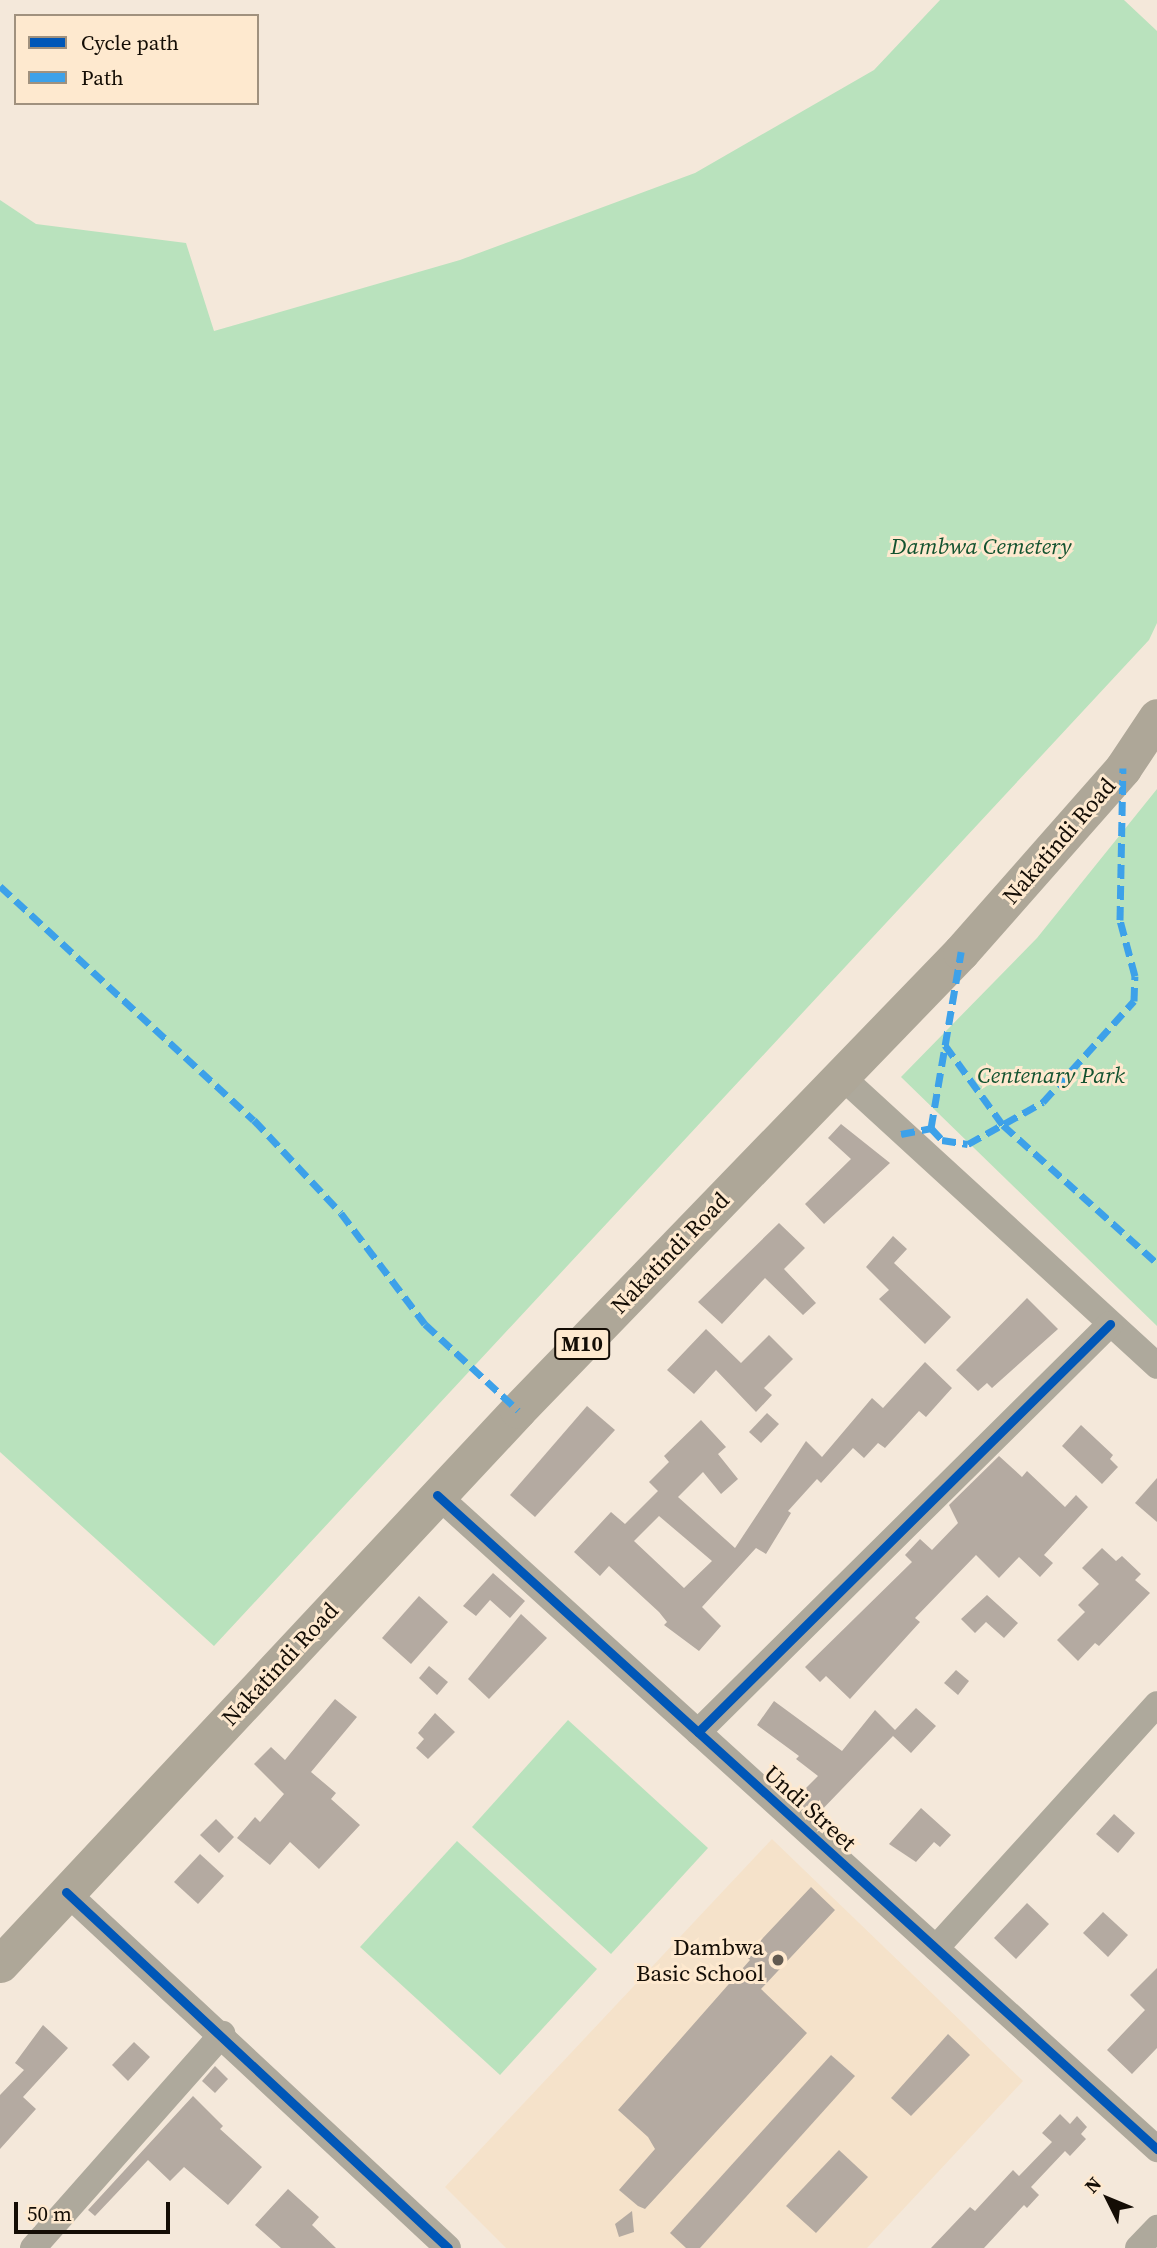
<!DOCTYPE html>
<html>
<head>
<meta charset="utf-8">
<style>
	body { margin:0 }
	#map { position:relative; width:1157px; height:2248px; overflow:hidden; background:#f4e8da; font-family:"Source Serif 4",serif }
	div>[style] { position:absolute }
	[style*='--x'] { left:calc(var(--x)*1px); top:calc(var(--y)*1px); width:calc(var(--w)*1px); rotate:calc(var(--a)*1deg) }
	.built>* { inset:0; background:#f5e2ca }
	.green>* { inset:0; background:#b9e2bd }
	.building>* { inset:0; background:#b4aaa1 }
	.minor>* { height:26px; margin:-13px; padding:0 13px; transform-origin:13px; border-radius:13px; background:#aea99c }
	.highway>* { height:37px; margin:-18.5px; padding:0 18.5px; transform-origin:18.5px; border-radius:18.5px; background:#aea798 }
	.quiet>* { height:7px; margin-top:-3.5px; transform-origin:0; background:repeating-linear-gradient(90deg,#3da1e9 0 14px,transparent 0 21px) }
	.cycleway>* { height:9px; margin:-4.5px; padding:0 4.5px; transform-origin:4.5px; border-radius:4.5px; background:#0057b8 }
	.dots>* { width:19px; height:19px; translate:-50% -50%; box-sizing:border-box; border:4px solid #fee9cf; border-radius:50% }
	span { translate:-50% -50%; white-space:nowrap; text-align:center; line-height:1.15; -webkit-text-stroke:6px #fee9cf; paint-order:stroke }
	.shield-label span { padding:2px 5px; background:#fee9cf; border:2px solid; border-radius:5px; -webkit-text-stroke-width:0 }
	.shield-label { font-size:21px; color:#140d05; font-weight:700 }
	.park-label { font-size:23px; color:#135330; font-style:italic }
	.street-label { font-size:23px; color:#140d05 }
	.poi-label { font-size:23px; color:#140d05 }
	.right { translate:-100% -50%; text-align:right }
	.legend { position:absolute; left:14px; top:14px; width:245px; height:91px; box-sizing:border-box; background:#fee9cf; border:2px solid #a0917e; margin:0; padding:9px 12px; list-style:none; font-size:21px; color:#140d05 }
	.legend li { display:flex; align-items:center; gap:14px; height:35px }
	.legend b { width:35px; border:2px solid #a0917e }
	.north { position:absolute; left:1073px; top:2164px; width:70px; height:70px; -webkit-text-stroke:5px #fee9cf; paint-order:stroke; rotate:313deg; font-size:19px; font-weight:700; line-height:28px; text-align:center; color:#140d05 }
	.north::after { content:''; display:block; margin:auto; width:24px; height:32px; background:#140d05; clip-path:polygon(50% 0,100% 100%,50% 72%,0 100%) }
	.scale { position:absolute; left:14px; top:2202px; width:156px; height:32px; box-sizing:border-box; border:4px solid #140d05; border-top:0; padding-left:9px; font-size:21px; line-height:24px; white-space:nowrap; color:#140d05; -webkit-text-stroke:5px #fee9cf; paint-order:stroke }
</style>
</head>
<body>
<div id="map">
	<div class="built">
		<i style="clip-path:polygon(772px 1839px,1023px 2081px,867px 2248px,506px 2248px,445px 2187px)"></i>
	</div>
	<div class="green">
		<i style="clip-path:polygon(940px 0,1124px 0,1157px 31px,1157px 623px,1149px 640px,214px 1646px,0 1452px,0 200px,36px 224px,186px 243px,214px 331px,460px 260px,695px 173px,874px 70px)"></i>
		<i style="clip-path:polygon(1157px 789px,1157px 1326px,901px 1077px,1037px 938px)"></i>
		<i style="clip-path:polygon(568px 1720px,708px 1848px,611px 1954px,472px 1827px)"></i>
		<i style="clip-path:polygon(457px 1841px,597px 1969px,500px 2075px,360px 1947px)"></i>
	</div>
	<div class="building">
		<i style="clip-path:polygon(841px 1124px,890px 1163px,824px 1224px,805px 1204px,851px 1159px,828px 1138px)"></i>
		<i style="clip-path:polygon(779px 1223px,805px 1248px,784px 1269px,816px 1303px,803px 1315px,765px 1278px,722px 1324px,698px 1302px)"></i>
		<i style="clip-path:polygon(893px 1236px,907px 1249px,894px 1263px,951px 1317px,925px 1344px,879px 1299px,889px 1290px,866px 1267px)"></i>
		<i style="clip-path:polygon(1027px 1298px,1058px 1329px,992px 1388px,987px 1383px,978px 1391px,956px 1370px)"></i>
		<i style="clip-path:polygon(706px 1329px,741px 1363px,769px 1335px,793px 1359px,764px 1388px,772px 1395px,756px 1412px,716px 1370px,694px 1394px,667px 1370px)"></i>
		<i style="clip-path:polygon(evenodd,925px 1362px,952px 1388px,926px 1417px,919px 1411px,885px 1448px,878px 1443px,864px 1458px,853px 1448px,821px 1483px,817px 1479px,788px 1511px,791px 1513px,766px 1554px,756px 1548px,702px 1607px,721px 1626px,699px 1651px,664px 1625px,667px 1622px,659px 1612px,609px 1566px,600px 1576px,574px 1552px,611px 1512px,625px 1524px,658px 1491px,649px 1482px,669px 1462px,664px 1456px,701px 1420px,726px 1447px,718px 1454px,738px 1479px,721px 1494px,703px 1472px,678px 1497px,735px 1548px,806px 1441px,822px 1457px,872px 1398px,883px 1408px,925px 1362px,659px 1516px,712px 1561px,684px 1588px,634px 1541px,659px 1516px)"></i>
		<i style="clip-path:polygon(587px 1406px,615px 1430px,535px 1517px,510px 1495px)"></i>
		<i style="clip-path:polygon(767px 1413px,779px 1424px,761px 1443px,749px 1432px)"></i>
		<i style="clip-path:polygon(1081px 1425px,1113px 1455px,1110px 1459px,1118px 1467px,1102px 1484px,1062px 1446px)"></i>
		<i style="clip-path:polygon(999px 1456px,1022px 1477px,1027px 1471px,1065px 1507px,1076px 1495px,1088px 1507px,1044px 1555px,1053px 1563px,1040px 1577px,1019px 1557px,999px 1578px,976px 1555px,915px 1618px,920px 1622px,850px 1699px,826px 1676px,820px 1682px,805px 1667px,912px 1562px,905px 1555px,920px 1539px,932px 1550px,958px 1523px,949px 1505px)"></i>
		<i style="clip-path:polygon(1157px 1478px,1157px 1522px,1135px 1503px)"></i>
		<i style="clip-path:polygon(1102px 1548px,1116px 1561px,1122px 1556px,1141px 1574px,1135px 1580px,1150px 1593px,1099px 1646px,1095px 1643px,1078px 1661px,1057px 1640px,1085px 1612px,1078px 1605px,1099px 1584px,1082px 1568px)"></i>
		<i style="clip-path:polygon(493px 1573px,525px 1601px,510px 1618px,490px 1600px,476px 1616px,463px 1606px)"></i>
		<i style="clip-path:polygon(987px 1595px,1018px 1623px,1004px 1638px,986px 1622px,975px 1633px,961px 1619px)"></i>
		<i style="clip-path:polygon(419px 1596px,448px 1622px,411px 1664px,382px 1638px)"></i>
		<i style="clip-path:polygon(521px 1614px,547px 1638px,489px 1699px,468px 1679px)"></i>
		<i style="clip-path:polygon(429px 1666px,448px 1682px,437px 1695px,419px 1678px)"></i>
		<i style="clip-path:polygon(956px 1670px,969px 1681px,958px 1695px,944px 1683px)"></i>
		<i style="clip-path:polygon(335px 1699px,357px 1717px,311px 1772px,336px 1793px,331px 1799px,360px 1825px,319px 1869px,290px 1842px,270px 1865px,237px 1838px,255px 1817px,260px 1822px,284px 1794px,254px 1764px,271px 1747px,285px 1760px)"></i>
		<i style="clip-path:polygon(774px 1701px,842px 1751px,875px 1710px,895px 1730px,916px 1708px,936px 1726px,911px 1753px,893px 1736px,815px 1817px,795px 1799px,818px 1776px,796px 1759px,799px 1756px,757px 1725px)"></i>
		<i style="clip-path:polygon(435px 1713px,455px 1732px,428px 1759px,416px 1748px,424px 1739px,418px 1733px)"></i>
		<i style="clip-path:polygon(921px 1808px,951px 1835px,940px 1847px,934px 1842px,916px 1862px,889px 1844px)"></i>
		<i style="clip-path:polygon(1114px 1814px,1135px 1833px,1118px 1853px,1096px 1834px)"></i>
		<i style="clip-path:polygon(216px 1819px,234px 1837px,219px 1853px,200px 1835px)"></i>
		<i style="clip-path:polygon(200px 1854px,224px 1876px,198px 1904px,174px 1882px)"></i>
		<i style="clip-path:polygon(811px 1887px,835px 1910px,761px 1989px,807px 2033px,645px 2209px,638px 2206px,619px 2190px,655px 2149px,648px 2137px,618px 2110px,750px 1960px,746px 1956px)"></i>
		<i style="clip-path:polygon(1027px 1903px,1049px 1924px,1016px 1959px,994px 1938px)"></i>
		<i style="clip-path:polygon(1103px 1912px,1128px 1935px,1108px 1957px,1083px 1933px)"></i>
		<i style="clip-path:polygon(1157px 1968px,1157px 2048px,1132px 2074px,1107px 2050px,1145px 2010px,1130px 1995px)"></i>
		<i style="clip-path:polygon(43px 2025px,68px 2048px,23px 2097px,36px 2109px,0 2149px,0 2095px,24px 2070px,15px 2063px)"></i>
		<i style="clip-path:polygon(948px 2034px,970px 2055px,911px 2116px,891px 2098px)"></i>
		<i style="clip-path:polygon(134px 2042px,150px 2057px,128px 2081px,112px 2065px)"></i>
		<i style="clip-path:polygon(831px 2055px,855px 2076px,700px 2248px,686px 2248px,670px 2233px)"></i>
		<i style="clip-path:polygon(215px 2066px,228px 2079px,215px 2093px,202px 2081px)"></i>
		<i style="clip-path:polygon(193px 2096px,223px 2126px,220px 2129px,262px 2167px,228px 2205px,184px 2167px,170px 2181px,148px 2160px,95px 2216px,88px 2210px)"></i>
		<i style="clip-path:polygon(1060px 2114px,1070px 2124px,1077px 2116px,1087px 2127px,1081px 2134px,1086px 2139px,1070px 2156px,1065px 2151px,1031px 2187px,1039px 2195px,1027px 2208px,1024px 2205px,984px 2248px,931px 2248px,970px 2207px,975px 2211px,1013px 2170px,1019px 2176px,1052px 2142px,1042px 2133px)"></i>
		<i style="clip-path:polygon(839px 2150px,868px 2177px,816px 2233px,786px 2206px)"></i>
		<i style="clip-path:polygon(288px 2189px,319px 2217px,312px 2225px,336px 2248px,281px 2248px,255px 2225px)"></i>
		<i style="clip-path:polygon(632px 2211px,634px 2232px,619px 2237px,615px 2224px)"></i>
	</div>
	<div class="minor">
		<i style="--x:841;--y:1076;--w:429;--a:42.5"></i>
		<i style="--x:437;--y:1495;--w:973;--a:42.25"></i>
		<i style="--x:698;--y:1732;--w:580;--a:-44.72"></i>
		<i style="--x:66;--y:1892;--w:522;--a:42.98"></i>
		<i style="--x:936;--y:1948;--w:329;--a:-47.8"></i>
		<i style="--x:33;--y:2248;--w:286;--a:-48.5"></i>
		<i style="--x:1138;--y:2248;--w:28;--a:-46"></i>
	</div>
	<div class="highway">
		<i style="--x:0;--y:1964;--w:758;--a:-46.92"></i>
		<i style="--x:518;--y:1410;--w:637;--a:-45.95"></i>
		<i style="--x:961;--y:952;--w:245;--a:-48.6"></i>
		<i style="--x:1123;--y:768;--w:61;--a:-56.3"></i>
	</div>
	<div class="quiet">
		<i style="--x:0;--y:886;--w:345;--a:42.7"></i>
		<i style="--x:254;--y:1120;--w:127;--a:46.9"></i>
		<i style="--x:341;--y:1213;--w:139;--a:52.9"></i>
		<i style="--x:425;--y:1324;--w:127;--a:42.8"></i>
		<i style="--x:945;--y:1045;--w:99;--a:54.1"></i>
		<i style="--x:1003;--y:1125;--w:207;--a:41.9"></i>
		<i style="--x:931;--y:1128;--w:16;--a:47"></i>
		<i style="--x:942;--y:1140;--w:26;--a:9"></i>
		<i style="--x:968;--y:1144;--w:86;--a:-29.2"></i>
		<i style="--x:1043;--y:1102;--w:136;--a:-48"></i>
		<i style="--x:1134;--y:1001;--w:25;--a:-88"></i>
		<i style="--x:1135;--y:976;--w:58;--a:-105"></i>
		<i style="--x:1120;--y:920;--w:152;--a:-88.9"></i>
		<i style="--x:901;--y:1134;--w:31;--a:-11"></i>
		<i style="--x:931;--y:1128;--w:179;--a:-80.3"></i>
	</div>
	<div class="cycleway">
		<i style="--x:437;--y:1495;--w:973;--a:42.25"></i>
		<i style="--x:698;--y:1732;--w:580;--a:-44.72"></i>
		<i style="--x:66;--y:1892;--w:522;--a:42.98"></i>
	</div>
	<div class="dots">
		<i style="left:778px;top:1960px;background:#625a50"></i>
	</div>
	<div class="shield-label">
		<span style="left:582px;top:1344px">M10</span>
	</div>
	<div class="park-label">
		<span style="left:981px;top:546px">Dambwa Cemetery</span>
		<span style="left:1051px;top:1075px">Centenary Park</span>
	</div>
	<div class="street-label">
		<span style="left:1059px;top:841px;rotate:-49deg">Nakatindi Road</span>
		<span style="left:670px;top:1253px;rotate:-46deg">Nakatindi Road</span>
		<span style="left:280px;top:1664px;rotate:-47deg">Nakatindi Road</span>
		<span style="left:810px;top:1808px;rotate:42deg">Undi Street</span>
	</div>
	<div class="poi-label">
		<span class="right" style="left:764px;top:1960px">Dambwa<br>Basic School</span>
	</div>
	<ul class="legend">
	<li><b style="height:9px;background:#0057b8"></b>Cycle path</li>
	<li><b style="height:9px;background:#3da1e9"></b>Path</li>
	</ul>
	<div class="north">N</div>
	<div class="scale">50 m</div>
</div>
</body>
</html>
